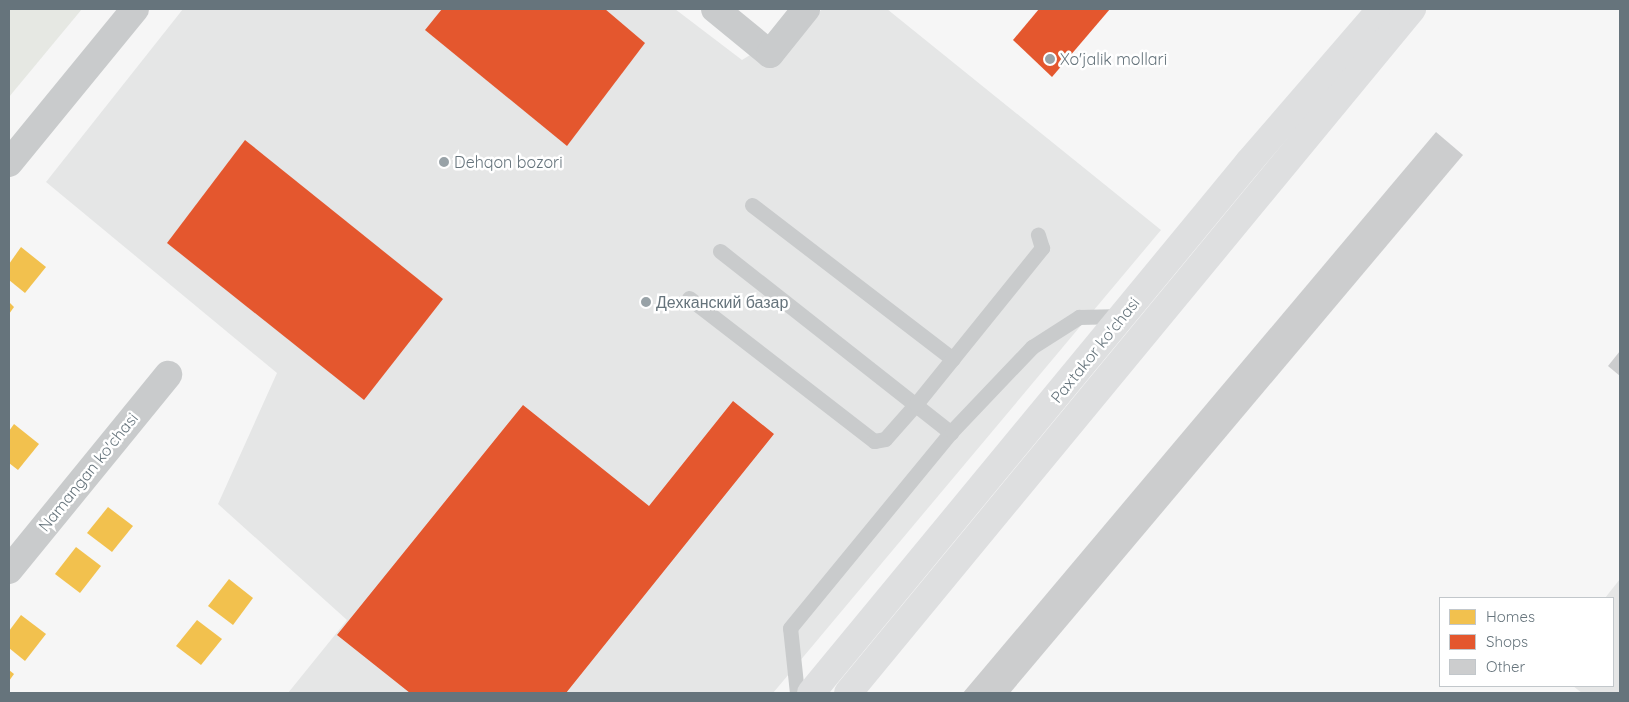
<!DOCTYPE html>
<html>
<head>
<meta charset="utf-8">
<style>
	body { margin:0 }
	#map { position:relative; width:1629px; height:702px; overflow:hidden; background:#f6f6f6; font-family:Quicksand,sans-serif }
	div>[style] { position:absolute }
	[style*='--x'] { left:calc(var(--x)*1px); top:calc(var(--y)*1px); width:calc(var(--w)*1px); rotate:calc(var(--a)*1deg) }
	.built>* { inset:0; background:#e5e6e6 }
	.green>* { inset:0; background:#e6e8e3 }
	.homes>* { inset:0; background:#f2c14e }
	.shops>* { inset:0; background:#e4572e }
	.building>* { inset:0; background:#cccdce }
	.lane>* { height:15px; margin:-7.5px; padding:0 7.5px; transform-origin:7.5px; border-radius:7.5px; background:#c9cbcc }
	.street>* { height:28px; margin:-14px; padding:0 14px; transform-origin:14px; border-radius:14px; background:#c9cbcc }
	.secondary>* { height:28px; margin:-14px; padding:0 14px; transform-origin:14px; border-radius:14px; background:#dedfe0 }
	.dots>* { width:14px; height:14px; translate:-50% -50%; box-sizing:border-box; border:2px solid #fff; border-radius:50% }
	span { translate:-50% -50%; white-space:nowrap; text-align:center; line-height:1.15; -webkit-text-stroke:5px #fff; paint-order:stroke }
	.poi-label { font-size:16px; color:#66747c }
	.left { translate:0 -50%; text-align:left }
	.street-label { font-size:16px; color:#66747c }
	.frame { position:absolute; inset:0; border:10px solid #66747c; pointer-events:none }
	.legend { position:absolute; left:1439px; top:597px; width:175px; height:90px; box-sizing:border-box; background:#fff; border:1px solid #c2c7cb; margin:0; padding:6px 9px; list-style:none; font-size:15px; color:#66747c }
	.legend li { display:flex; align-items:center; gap:10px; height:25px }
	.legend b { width:25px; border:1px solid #c2c7cb }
</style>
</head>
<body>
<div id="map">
	<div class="built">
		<i style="clip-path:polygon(183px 9px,675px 9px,742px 60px,823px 9px,887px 9px,1161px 230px,773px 693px,288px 693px,347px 620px,218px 504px,277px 373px,46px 182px)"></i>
		<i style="clip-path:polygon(1620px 579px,1620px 693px,1582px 693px,1573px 686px,1613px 686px,1613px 598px,1605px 598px)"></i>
	</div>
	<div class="green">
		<i style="clip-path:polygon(9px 9px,82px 9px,9px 97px)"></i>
	</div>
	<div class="homes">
		<i style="clip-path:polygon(21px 247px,46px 267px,25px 293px,9px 280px,9px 264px)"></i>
		<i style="clip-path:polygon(9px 302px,14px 307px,9px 314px)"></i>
		<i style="clip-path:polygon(14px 424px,39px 444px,18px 470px,9px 463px,9px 431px)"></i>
		<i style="clip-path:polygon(108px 507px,133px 526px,112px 552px,87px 533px)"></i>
		<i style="clip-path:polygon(76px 547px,101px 566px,80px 593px,55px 574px)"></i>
		<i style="clip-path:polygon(229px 579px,253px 598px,233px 625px,208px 606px)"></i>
		<i style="clip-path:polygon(21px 615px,46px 634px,25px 661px,9px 648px,9px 631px)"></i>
		<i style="clip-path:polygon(197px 620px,222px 639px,201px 665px,176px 646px)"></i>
		<i style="clip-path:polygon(9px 670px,14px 674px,9px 681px)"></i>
	</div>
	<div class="shops">
		<i style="clip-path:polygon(442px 9px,605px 9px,645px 43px,567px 146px,425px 30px)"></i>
		<i style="clip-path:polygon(1039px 9px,1110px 9px,1052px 77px,1013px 40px)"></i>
		<i style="clip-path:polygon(245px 140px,443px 299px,364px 400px,167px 243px)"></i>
		<i style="clip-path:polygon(733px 401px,774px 434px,566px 693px,410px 693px,337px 635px,523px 405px,649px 506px)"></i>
	</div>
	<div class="building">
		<i style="clip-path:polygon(1436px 132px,1463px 155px,1010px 693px,963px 693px)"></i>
		<i style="clip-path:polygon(1620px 351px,1620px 376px,1608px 366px)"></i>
	</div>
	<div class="lane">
		<i style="--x:752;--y:205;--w:253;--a:37.5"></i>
		<i style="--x:720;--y:251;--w:294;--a:38.2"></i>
		<i style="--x:689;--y:298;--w:234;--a:37.7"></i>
		<i style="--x:874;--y:441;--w:11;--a:-10"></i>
		<i style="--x:885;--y:439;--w:47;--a:-48.5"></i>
		<i style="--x:916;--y:404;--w:201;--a:-51.1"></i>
		<i style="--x:1042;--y:248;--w:14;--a:-107"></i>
		<i style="--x:797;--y:693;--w:65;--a:-96.1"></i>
		<i style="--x:790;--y:628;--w:255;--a:-50.6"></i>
		<i style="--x:952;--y:431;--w:116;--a:-46.4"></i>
		<i style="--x:1032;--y:347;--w:56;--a:-32.6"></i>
		<i style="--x:1079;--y:317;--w:43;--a:-1.3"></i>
	</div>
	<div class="street">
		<i style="--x:715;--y:9;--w:71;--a:39.3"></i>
		<i style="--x:770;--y:54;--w:58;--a:-51.3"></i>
		<i style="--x:9;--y:163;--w:199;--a:-50.7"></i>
		<i style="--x:9;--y:570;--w:252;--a:-50.8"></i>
	</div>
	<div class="secondary">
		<i style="--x:811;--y:693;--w:688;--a:-50.48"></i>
		<i style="--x:1249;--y:162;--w:202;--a:-49.2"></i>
		<i style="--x:848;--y:693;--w:887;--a:-50.49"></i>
	</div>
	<div class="dots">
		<i style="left:1050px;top:59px;background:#98a2a7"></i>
		<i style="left:444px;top:162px;background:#98a2a7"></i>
		<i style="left:646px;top:302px;background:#98a2a7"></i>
	</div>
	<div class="poi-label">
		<span class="left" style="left:1060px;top:59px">Xo'jalik mollari</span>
		<span class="left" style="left:454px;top:162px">Dehqon bozori</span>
		<span class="left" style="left:656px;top:302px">Дехканский базар</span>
	</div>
	<div class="street-label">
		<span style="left:1095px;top:350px;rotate:-51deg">Paxtakor ko'chasi</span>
		<span style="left:88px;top:472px;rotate:-51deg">Namangan ko'chasi</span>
	</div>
	<div class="frame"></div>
	<ul class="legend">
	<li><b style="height:14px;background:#f2c14e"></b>Homes</li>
	<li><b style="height:14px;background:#e4572e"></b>Shops</li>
	<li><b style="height:14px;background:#cccdce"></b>Other</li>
	</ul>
</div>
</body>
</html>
